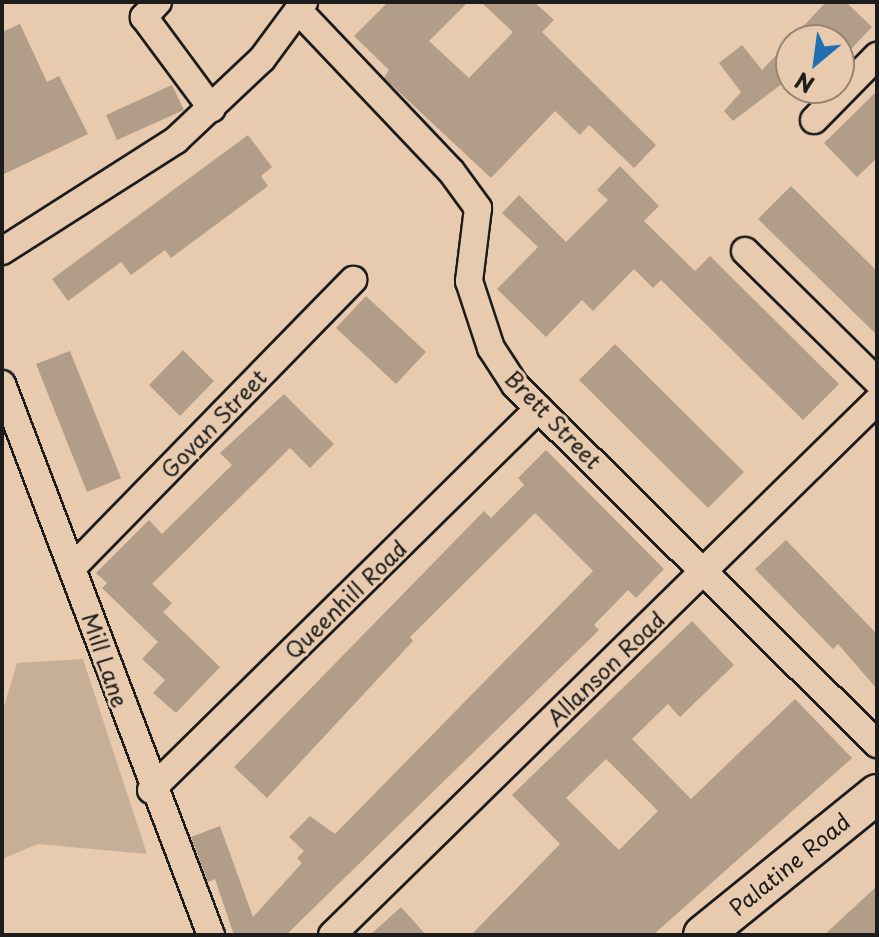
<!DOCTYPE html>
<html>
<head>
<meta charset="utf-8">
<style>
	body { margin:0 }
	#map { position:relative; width:879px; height:937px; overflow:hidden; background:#e8cbaf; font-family:"Playpen Sans",sans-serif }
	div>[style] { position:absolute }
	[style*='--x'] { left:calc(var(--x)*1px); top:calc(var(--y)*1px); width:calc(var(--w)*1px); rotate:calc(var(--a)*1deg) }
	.green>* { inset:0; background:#c7af97 }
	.building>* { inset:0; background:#b29d89 }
	.roads { filter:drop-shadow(2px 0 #1c1c1c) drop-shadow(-2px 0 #1c1c1c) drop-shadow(0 2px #1c1c1c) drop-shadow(0 -2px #1c1c1c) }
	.street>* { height:26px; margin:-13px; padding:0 13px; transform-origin:13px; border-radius:13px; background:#e8cbaf }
	.secondary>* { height:38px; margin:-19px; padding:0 19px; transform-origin:19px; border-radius:19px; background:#e8cbaf }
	span { translate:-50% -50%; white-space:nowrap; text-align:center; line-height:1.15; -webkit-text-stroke:6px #e8cbaf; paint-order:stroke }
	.street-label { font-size:22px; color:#1c1c1c }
	.frame { position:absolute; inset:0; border:4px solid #1c1c1c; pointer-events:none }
	.north { position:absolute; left:775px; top:24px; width:80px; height:80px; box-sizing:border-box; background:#e8cbaf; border:2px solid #968574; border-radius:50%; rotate:209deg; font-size:22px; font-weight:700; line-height:32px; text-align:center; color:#1c1c1c }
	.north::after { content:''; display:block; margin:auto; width:28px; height:36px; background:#1f6fb2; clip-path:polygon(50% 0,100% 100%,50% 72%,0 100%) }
</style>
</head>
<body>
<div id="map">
	<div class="green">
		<i style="clip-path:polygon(83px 659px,147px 854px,38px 844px,2px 859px,2px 713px,17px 663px)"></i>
	</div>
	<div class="building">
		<i style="clip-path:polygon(388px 2px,468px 2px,429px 41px,469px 78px,513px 32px,481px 2px,534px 2px,554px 20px,542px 32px,656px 145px,634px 168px,589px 125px,580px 135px,555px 111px,491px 178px,384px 78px,389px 70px,354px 36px)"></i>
		<i style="clip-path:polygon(826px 2px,846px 2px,872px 27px,839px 62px,839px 40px,791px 40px,791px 77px,733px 121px,724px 111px,741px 92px,719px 63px,742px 45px,762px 70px)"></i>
		<i style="clip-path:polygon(20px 24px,47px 82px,59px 76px,88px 134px,2px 175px,2px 32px)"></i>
		<i style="clip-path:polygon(172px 85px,184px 110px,117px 140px,106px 115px)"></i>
		<i style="clip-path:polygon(877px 91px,877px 158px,857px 177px,824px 143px)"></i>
		<i style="clip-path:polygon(248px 135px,272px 167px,261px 176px,268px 186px,171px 258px,165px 250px,131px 275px,121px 262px,68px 301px,52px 279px)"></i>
		<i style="clip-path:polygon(620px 166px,659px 206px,644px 221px,695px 271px,710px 256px,839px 384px,803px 420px,661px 280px,653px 288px,634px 269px,593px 311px,582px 300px,546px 337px,497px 289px,538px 247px,502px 213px,519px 195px,566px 242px,608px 200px,597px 190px)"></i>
		<i style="clip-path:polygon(791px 186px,877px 271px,877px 335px,758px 219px)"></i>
		<i style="clip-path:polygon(366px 296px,426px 352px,396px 384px,336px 328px)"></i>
		<i style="clip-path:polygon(615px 344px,744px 472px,708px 508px,579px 380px)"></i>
		<i style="clip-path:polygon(183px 350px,214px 381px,180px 416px,149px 385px)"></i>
		<i style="clip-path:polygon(70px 351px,121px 478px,87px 492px,36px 364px)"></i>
		<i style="clip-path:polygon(284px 394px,334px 444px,310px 468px,290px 448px,152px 584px,172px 603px,163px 612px,220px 667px,176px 713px,153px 693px,165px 680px,142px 659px,158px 642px,102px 588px,107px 583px,96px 573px,149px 520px,162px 534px,232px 465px,220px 453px)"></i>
		<i style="clip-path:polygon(546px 450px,664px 569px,636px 598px,628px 590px,594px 625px,599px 630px,286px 935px,234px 935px,215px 879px,208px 882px,191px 837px,220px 826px,253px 917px,302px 863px,297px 858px,304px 851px,289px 837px,310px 816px,335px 834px,593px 571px,535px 513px,410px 637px,413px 641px,267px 798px,234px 767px,484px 511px,491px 518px,524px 485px,518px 478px)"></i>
		<i style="clip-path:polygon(786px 540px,877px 634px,877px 689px,838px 644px,833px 649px,755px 569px)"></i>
		<i style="clip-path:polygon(evenodd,692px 621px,734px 665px,680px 717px,668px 704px,632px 739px,691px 799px,795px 699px,852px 758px,653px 935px,471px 935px,560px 844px,512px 795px,692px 621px,606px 759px,658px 811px,619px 850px,566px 798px,606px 759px)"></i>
		<i style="clip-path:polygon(877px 886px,877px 935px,824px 935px)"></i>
		<i style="clip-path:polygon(401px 907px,426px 935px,370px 935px)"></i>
	</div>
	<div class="roads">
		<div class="street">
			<i style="--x:158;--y:2;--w:21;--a:133"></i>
			<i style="--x:144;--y:17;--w:114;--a:53.5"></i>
			<i style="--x:298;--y:10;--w:222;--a:46.5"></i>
			<i style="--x:451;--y:171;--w:46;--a:53.9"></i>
			<i style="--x:478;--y:208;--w:74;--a:97"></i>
			<i style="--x:469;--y:281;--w:71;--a:71.8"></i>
			<i style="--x:491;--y:348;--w:44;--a:57"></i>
			<i style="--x:515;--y:385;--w:510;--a:44.76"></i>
			<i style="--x:814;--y:120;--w:90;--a:-45.5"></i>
			<i style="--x:2;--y:251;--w:206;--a:-32.5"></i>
			<i style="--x:176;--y:140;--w:118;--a:-43.3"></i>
			<i style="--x:262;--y:59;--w:71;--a:-53.6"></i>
			<i style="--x:745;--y:251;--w:185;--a:44.6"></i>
			<i style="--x:2;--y:384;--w:589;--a:69.23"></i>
			<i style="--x:74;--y:566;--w:400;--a:-45.7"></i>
			<i style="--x:151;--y:790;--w:544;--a:-44.55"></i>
			<i style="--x:332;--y:935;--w:763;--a:-44.42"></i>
		</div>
		<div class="secondary">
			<i style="--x:703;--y:935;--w:224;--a:-39"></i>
		</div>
	</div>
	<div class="street-label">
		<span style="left:554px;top:419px;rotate:46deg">Brett Street</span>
		<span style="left:213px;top:423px;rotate:-46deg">Govan Street</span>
		<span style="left:345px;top:599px;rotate:-44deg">Queenhill Road</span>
		<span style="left:106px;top:660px;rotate:71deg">Mill Lane</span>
		<span style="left:605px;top:668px;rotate:-44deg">Allanson Road</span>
		<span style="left:789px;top:864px;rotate:-39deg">Palatine Road</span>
	</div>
	<div class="frame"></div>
	<div class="north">N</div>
</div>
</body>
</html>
